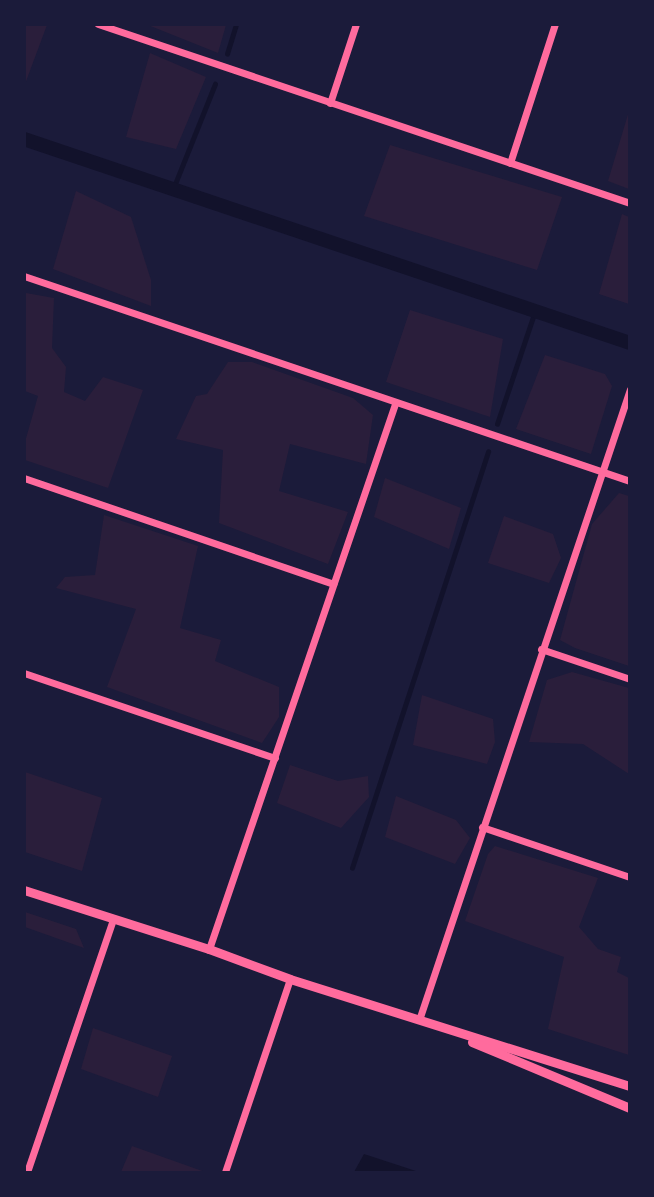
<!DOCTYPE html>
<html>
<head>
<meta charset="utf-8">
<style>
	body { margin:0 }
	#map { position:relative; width:654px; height:1197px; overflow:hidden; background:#1b1b3a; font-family:"Work Sans",sans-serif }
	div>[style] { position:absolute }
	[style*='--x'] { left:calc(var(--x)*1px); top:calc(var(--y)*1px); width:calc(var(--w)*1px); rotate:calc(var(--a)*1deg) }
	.green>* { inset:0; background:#2a1e3b }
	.water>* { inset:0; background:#12122b }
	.stream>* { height:4.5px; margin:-2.25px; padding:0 2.25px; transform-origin:2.25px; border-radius:2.25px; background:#12122b }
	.canal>* { height:14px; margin:-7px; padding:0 7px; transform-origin:7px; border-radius:7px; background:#12122b }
	.minor>* { height:7px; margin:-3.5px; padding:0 3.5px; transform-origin:3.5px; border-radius:3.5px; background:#ff6b9d }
	.tertiary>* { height:9px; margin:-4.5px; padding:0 4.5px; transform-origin:4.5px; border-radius:4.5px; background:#ff6b9d }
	span { translate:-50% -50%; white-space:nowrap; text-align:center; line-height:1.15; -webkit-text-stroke:6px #1b1b3a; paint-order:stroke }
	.frame { position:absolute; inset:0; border:26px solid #1b1b3a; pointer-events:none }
</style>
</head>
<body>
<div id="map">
	<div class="green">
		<i style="clip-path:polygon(25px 24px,47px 25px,25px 84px,24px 25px)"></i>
		<i style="clip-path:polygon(148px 25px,148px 24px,226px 25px,218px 53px)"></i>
		<i style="clip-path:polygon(150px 53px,206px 77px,176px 149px,126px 137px)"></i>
		<i style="clip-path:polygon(629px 111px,630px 189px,629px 189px,608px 181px)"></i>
		<i style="clip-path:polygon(390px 145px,562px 197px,537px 270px,364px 216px)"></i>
		<i style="clip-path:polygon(76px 191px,131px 217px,151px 280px,151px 306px,53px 269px)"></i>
		<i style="clip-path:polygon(622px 214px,629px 217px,629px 304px,599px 294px)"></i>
		<i style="clip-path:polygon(26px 293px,54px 298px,52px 348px,66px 367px,64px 392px,85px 401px,103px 377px,143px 390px,108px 488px,25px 460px,25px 442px,38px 396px,25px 391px)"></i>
		<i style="clip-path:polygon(410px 310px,503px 339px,490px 417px,386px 382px)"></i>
		<i style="clip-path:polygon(545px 355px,605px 374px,612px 386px,591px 454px,516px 429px)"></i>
		<i style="clip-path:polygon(228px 362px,252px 362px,353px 398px,373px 415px,366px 464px,290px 444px,279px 491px,348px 512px,328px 564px,219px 523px,223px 450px,176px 439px,196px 396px,207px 394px)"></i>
		<i style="clip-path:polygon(385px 478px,461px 508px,449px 549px,374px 517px)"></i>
		<i style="clip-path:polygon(619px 493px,629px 496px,629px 666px,575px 648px,560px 640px,592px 524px)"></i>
		<i style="clip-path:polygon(104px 515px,198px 546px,180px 628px,221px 640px,215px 661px,279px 687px,279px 717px,262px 743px,107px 687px,136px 609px,56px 588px,65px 577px,95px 575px)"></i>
		<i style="clip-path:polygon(504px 516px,553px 534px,561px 558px,549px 583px,488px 563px)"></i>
		<i style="clip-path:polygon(572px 672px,629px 688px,629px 774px,583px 744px,529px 742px,547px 680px)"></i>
		<i style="clip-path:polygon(422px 695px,493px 719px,495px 742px,487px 764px,413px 745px)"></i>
		<i style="clip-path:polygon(290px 765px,338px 781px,368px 776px,369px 797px,341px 828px,277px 803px)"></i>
		<i style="clip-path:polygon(25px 772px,102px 798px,82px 871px,25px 852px)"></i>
		<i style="clip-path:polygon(396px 796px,456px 820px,470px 838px,455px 864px,385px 837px)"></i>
		<i style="clip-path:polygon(495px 846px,598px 878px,579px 927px,598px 949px,621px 957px,617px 972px,629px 978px,629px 1055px,548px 1029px,564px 957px,465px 921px,488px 854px)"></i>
		<i style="clip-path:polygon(25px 912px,76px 929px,84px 948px,25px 927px)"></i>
		<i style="clip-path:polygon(93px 1028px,172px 1056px,158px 1097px,81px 1069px)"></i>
		<i style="clip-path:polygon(132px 1146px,205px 1172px,121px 1172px)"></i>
	</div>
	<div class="water">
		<i style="clip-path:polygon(364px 1154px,419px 1172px,354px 1172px)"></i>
	</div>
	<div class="stream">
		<i style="--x:227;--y:54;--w:31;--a:-73"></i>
		<i style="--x:173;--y:189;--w:113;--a:-68.2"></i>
		<i style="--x:497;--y:424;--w:119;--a:-71.4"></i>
		<i style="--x:352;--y:868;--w:438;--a:-71.9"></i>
	</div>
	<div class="canal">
		<i style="--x:24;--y:139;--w:639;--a:18.6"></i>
	</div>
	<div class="minor">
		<i style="--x:98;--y:24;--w:561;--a:18.6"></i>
		<i style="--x:330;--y:103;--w:83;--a:-71.8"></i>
		<i style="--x:510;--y:163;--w:146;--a:-72.1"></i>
		<i style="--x:24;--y:276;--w:640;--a:18.69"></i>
		<i style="--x:24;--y:478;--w:327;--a:18.9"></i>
		<i style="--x:541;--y:649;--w:94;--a:18.6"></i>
		<i style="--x:24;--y:673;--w:265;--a:18.7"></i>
		<i style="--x:482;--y:827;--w:156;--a:18.7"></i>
		<i style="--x:209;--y:949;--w:576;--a:-71.16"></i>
		<i style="--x:419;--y:1020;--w:665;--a:-71.51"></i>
		<i style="--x:27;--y:1172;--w:266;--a:-71.2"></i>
		<i style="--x:225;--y:1172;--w:204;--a:-71.4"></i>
	</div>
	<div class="tertiary">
		<i style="--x:24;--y:890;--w:194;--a:17.7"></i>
		<i style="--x:209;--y:949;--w:86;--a:20.3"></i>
		<i style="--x:290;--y:979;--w:356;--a:17.5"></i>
		<i style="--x:472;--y:1042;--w:171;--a:22.7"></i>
	</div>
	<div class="frame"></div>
</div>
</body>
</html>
